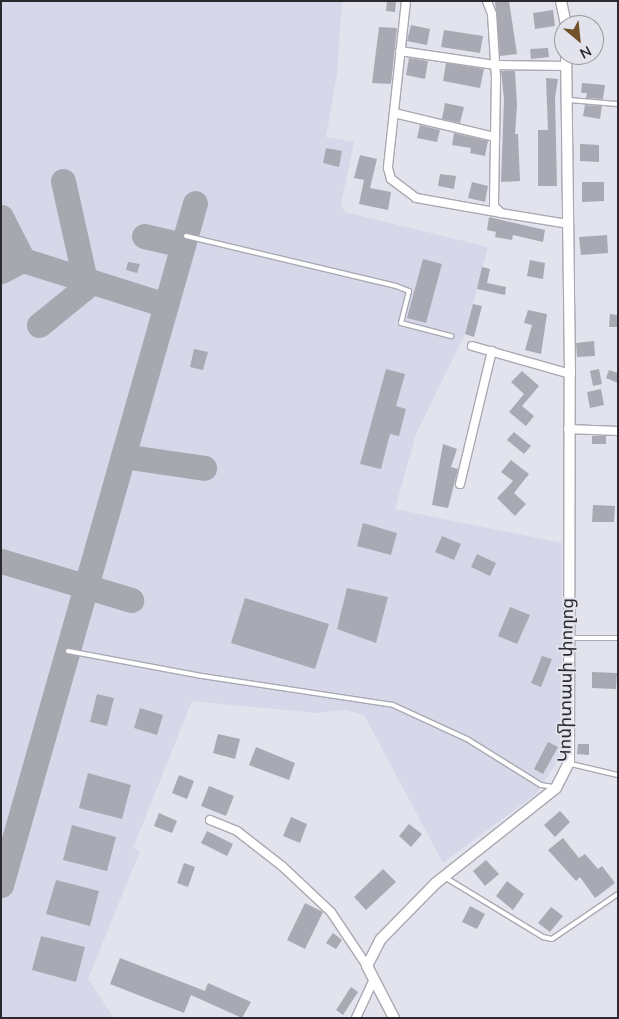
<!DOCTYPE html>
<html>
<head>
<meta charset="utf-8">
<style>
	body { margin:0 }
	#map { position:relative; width:619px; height:1019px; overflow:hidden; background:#e3e3ee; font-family:Mulish,"Noto Sans Armenian",sans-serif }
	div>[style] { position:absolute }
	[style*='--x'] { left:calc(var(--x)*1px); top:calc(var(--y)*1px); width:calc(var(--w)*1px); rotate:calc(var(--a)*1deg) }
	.built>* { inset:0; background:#d6d7e9 }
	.taxiway>* { height:25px; margin:-12.5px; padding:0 12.5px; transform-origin:12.5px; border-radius:12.5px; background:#a7a7b0 }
	.building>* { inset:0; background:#a9a9b3 }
	.roads { filter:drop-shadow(1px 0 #a9a9b3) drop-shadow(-1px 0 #a9a9b3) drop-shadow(0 1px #a9a9b3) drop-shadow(0 -1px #a9a9b3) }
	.lane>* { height:4px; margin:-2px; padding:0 2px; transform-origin:2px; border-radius:2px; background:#fff }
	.street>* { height:8px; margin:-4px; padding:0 4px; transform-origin:4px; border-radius:4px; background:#fff }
	.secondary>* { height:10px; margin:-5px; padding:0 5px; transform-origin:5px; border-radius:5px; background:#fff }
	span { translate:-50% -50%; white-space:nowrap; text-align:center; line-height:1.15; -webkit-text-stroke:4px #e3e3ee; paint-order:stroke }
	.street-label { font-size:18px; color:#2a2a2e }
	.frame { position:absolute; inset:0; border:2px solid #2a2a2e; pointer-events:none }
	.north { position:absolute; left:554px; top:15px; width:50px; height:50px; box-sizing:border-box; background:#e3e3ee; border:1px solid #9999a1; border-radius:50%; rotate:152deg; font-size:14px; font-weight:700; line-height:20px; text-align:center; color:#2a2a2e }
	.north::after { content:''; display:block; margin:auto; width:18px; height:22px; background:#735129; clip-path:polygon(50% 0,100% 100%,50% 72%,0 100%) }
</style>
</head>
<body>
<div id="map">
	<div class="built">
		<i style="clip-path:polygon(1px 1px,342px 1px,337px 74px,326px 137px,354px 142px,341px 204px,345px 212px,488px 247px,465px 334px,416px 434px,395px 509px,562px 543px,562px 755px,536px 794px,443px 863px,364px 715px,346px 710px,316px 713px,192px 701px,133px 848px,140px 851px,88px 979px,114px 1018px,1px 1018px)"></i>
	</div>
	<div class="taxiway">
		<i style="--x:63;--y:181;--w:101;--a:77.5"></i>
		<i style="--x:1;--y:217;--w:48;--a:62.9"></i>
		<i style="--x:23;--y:260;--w:15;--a:-160"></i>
		<i style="--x:144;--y:236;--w:40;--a:13"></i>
		<i style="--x:1;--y:271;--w:25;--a:-27"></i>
		<i style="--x:23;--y:260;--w:150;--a:17.5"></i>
		<i style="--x:39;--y:325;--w:68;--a:-39.1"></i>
		<i style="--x:123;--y:456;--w:82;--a:8.4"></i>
		<i style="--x:1;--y:561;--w:136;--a:16.7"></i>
		<i style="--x:1;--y:885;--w:709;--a:-74.12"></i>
	</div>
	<div class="building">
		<i style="clip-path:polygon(387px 1px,396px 1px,395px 12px,386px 11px)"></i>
		<i style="clip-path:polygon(495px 1px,509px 1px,517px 54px,500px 56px)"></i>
		<i style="clip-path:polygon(553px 10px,555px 26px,535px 29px,533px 13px)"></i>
		<i style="clip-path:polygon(411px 25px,430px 29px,427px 45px,407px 41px)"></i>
		<i style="clip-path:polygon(379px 27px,397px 28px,391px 84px,372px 83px)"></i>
		<i style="clip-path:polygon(444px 30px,483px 36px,480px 53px,441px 47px)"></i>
		<i style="clip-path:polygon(548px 48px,549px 57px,531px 59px,530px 49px)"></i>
		<i style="clip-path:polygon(409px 58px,428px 61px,425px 79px,406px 75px)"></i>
		<i style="clip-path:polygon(446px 63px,484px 69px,480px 88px,443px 81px)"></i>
		<i style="clip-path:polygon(501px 71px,515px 71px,517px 106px,515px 134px,518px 134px,520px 181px,501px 182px,504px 99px)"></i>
		<i style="clip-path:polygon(546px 78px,558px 79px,555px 97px,557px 186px,538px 186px,538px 130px,548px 130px)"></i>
		<i style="clip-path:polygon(582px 83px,605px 85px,603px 99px,586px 98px,587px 93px,581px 93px)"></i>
		<i style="clip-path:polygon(445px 103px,464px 107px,460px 123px,442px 119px)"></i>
		<i style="clip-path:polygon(585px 105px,602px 106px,600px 119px,583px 116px)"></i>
		<i style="clip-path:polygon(420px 125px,440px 130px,437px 142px,417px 138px)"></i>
		<i style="clip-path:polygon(454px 133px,488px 141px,485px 156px,470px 153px,471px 148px,452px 145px)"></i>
		<i style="clip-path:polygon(580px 144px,599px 145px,599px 162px,580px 161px)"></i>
		<i style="clip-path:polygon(326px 148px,342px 151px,339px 167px,323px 163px)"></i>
		<i style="clip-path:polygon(360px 155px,377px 159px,370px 188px,391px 192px,388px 210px,359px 204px,364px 180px,354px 178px)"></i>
		<i style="clip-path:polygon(440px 174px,456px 176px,454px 189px,438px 186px)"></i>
		<i style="clip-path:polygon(472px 182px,488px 186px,485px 202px,468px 198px)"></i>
		<i style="clip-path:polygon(582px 182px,604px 182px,604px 201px,582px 202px)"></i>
		<i style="clip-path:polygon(489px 217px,545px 230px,543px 242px,513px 235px,512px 240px,495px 237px,496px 232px,487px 230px)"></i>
		<i style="clip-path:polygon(607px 235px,608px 253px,581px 255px,579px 237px)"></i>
		<i style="clip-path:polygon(423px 259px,442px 264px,426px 323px,407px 318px)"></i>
		<i style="clip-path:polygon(530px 260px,545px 263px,543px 279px,527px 276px)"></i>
		<i style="clip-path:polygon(128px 262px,140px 264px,137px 273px,126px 270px)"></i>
		<i style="clip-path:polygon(482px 267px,490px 269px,487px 283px,506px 287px,505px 295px,477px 289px)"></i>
		<i style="clip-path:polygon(473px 304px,482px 306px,474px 337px,465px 334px)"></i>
		<i style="clip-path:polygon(528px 310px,547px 314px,541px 354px,525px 350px,532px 325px,524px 323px)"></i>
		<i style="clip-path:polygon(610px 314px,617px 315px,617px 327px,609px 327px)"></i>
		<i style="clip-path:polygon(594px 341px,595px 356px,577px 357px,576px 343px)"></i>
		<i style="clip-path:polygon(194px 349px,208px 352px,203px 370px,190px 367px)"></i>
		<i style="clip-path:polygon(386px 369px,405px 374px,396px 406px,406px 409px,399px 436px,390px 434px,381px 469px,360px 464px)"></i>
		<i style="clip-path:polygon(599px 369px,602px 384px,593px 386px,590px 371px)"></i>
		<i style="clip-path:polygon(609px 370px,618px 373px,618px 383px,606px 378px)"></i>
		<i style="clip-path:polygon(522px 371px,539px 386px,522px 406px,534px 416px,526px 426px,509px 412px,524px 394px,511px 382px)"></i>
		<i style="clip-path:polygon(601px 389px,604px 405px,590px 408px,587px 392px)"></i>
		<i style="clip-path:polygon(514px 432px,531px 446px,524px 454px,507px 440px)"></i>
		<i style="clip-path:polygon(592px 436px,606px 436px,606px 444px,592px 444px)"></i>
		<i style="clip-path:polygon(443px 444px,457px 449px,451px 467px,458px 469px,448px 508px,432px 505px)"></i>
		<i style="clip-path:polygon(511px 460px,529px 474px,514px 493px,526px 504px,515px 516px,497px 498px,513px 481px,501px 472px)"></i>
		<i style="clip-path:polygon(593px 505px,615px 506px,614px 522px,592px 522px)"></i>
		<i style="clip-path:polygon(363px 523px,397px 533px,391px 555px,357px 546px)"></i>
		<i style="clip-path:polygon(442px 536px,461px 544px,454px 560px,435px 552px)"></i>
		<i style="clip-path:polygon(477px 554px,496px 563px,490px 576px,471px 567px)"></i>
		<i style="clip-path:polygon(347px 588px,388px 597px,376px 643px,337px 629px)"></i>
		<i style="clip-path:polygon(245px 598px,329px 624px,315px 669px,231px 643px)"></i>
		<i style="clip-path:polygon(510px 607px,530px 615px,517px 644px,498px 636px)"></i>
		<i style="clip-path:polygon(542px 656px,552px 659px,541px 687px,531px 683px)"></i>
		<i style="clip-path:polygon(592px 672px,617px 673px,616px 689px,592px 688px)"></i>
		<i style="clip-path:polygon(97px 694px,114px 698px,107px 726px,90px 722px)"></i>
		<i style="clip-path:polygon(140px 708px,163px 715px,157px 735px,134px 728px)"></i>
		<i style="clip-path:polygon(218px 734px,240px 739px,235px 759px,213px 753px)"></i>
		<i style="clip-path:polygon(548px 742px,558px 747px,543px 774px,534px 769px)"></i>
		<i style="clip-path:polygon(578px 744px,589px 744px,589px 755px,577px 754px)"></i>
		<i style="clip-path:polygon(256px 747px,295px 763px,289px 780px,249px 765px)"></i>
		<i style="clip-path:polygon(88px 773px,131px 785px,122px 819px,79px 808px)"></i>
		<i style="clip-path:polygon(179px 775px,194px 781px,187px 799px,172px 793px)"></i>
		<i style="clip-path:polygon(209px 786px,234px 796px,226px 816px,201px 806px)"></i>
		<i style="clip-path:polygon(560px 811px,570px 822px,555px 837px,544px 825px)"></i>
		<i style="clip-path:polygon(159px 813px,177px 821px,172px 833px,154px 826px)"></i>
		<i style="clip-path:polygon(291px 817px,307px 824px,300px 843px,283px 836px)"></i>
		<i style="clip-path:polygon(409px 824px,422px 834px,411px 847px,399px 836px)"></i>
		<i style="clip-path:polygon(72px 825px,116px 837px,107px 871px,63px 860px)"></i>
		<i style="clip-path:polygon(207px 831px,233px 844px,227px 856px,201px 843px)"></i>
		<i style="clip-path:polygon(563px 838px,579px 858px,585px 854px,598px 869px,602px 866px,615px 883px,595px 898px,580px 877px,576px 881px,548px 850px)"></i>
		<i style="clip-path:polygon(486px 860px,499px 874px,485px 886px,473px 871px)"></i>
		<i style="clip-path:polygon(184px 863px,195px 867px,188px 887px,177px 883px)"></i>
		<i style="clip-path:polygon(383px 869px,396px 882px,366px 910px,354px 897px)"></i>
		<i style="clip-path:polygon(56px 880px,99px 891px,90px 926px,46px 914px)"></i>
		<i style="clip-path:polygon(507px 881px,524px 894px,513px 910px,496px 896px)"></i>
		<i style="clip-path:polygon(305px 903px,323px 912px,305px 949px,287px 940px)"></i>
		<i style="clip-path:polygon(470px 906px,485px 914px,477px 929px,462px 922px)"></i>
		<i style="clip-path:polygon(551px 907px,563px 916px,550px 932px,538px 923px)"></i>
		<i style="clip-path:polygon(333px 933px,342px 940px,336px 949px,326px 943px)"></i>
		<i style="clip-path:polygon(41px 936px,85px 947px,76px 982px,32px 970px)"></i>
		<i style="clip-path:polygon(120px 958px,205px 991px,208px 983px,251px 1002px,242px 1018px,191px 995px,184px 1013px,110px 984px)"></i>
		<i style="clip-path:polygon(351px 987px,358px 992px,343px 1015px,336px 1010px)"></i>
	</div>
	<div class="roads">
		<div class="lane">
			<i style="--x:568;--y:100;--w:50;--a:4.6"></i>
			<i style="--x:186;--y:236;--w:216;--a:13.4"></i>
			<i style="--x:396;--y:286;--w:14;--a:21"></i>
			<i style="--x:409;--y:291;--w:33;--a:104"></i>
			<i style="--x:401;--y:323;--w:52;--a:14.6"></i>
			<i style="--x:571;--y:638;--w:47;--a:0"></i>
			<i style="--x:68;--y:651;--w:136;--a:10.6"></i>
			<i style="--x:202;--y:676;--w:193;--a:8.6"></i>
			<i style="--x:393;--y:705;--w:81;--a:24.7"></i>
			<i style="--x:467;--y:739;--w:87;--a:31.9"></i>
			<i style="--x:541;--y:785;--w:12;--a:9"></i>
			<i style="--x:571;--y:764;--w:48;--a:13.2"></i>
			<i style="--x:446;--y:878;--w:114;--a:31.3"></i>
			<i style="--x:543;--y:937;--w:9;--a:13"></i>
			<i style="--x:552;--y:939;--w:80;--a:-34.3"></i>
		</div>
		<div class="street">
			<i style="--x:406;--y:1;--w:168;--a:96.2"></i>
			<i style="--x:388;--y:168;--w:11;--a:75"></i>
			<i style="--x:391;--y:179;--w:31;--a:37"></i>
			<i style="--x:416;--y:198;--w:86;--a:10"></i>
			<i style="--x:487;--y:1;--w:14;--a:69"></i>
			<i style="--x:492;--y:14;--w:63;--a:86.4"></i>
			<i style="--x:496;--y:77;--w:129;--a:90.9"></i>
			<i style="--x:494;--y:206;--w:10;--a:45"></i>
			<i style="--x:501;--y:213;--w:68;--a:9.3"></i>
			<i style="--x:400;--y:51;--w:96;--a:8.4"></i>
			<i style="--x:495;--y:65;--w:71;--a:0.8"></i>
			<i style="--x:394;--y:113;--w:104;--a:13.4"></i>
			<i style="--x:472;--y:346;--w:102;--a:15.9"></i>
			<i style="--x:568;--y:429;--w:50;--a:2.3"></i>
			<i style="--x:460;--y:484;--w:137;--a:-76.5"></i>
			<i style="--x:210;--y:820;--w:29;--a:22"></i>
			<i style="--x:237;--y:831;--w:57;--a:37.9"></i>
			<i style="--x:282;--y:866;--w:67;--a:43.2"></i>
			<i style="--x:331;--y:912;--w:65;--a:56.3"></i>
			<i style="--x:356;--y:1018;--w:43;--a:-65.2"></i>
		</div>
		<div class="secondary">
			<i style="--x:561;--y:1;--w:25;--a:78"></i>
			<i style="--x:394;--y:1018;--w:59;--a:-117.4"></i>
			<i style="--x:367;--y:966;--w:30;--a:-63"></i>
			<i style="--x:381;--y:939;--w:78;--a:-45.5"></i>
			<i style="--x:436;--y:883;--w:153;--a:-38.4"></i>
			<i style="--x:556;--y:788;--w:28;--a:-63"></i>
			<i style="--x:569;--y:763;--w:389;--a:-89.9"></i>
			<i style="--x:570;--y:374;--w:319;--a:-90.7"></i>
		</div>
	</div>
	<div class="street-label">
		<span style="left:566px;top:680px;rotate:-89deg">Կոմիտասի փողոց</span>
	</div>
	<div class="frame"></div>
	<div class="north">N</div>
</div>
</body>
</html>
